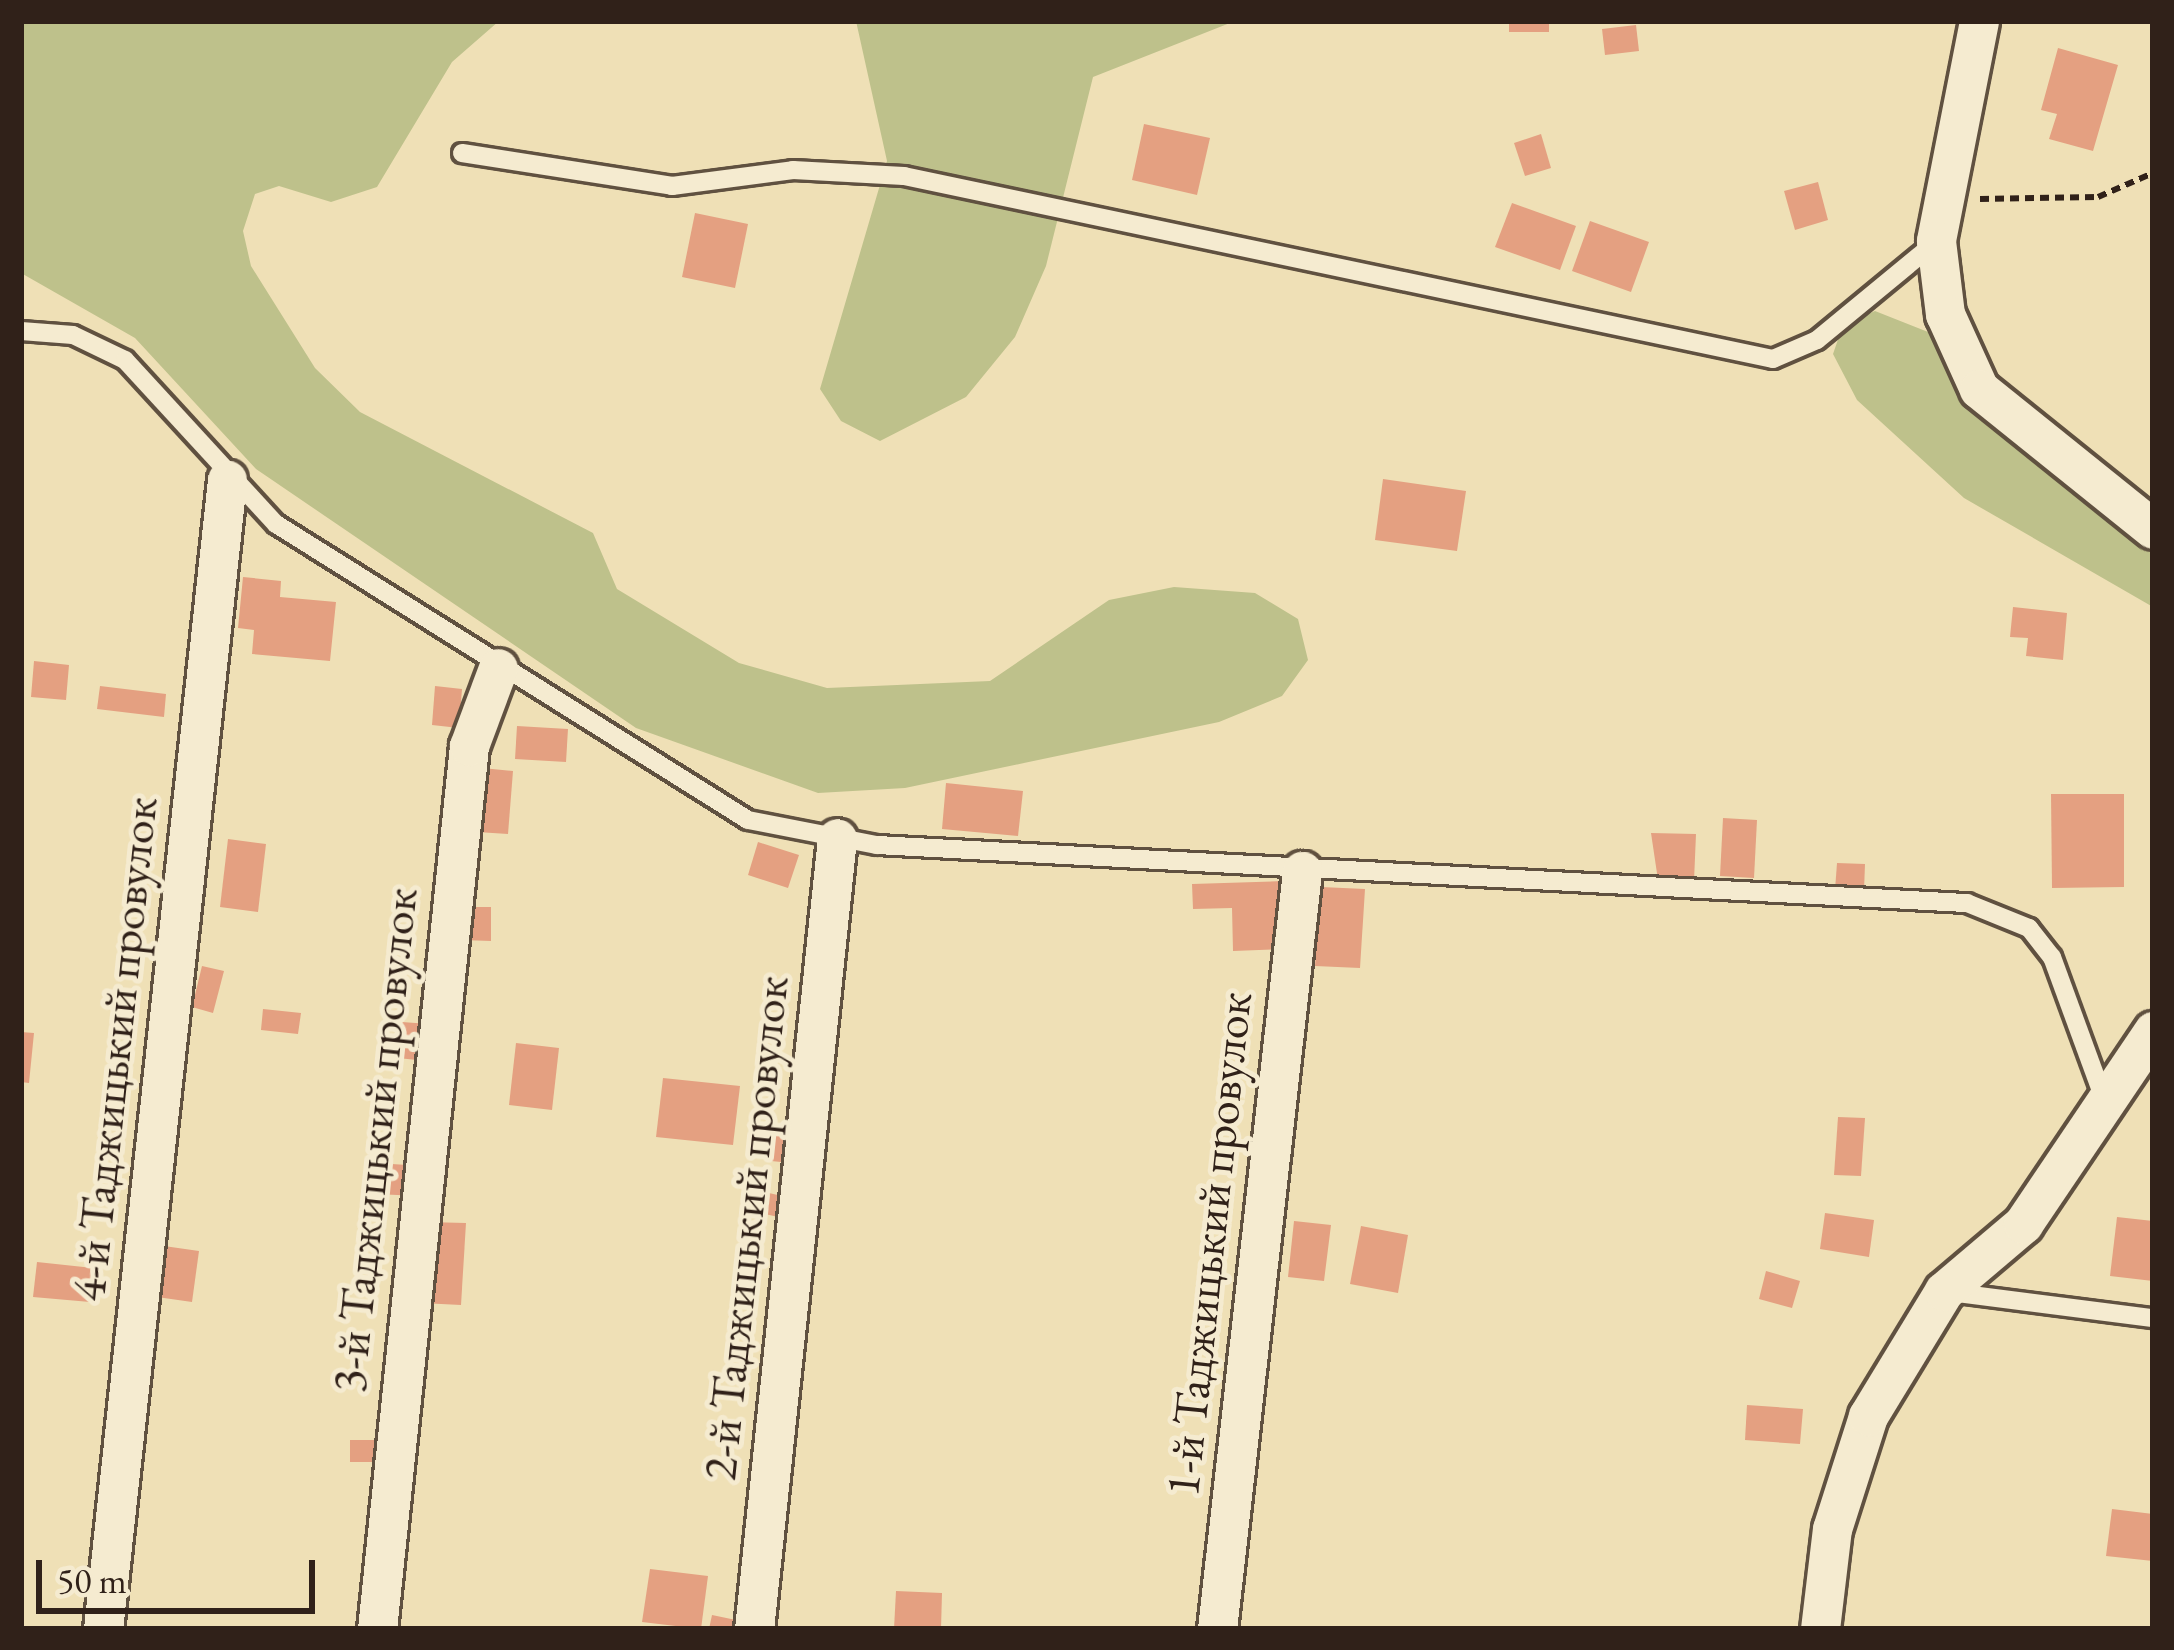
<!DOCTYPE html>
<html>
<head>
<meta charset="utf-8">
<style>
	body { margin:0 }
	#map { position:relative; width:2174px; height:1650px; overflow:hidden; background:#efe0b6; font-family:"EB Garamond",serif }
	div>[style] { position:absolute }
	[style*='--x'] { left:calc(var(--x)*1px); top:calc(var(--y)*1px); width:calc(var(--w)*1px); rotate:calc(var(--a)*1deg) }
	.green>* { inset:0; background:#bec18b }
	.building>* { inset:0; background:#e4a081 }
	.path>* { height:6px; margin-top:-3px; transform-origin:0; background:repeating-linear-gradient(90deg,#302119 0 9px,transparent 0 15px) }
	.roads { filter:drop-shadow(3px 0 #605140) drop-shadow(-3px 0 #605140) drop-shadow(0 3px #605140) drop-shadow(0 -3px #605140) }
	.lane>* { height:18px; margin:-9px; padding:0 9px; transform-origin:9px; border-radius:9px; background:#f5ebd0 }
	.street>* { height:39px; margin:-19.5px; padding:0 19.5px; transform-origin:19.5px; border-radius:19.5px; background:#f5ebd0 }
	span { translate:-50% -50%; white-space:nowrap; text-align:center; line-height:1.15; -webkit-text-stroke:10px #f5ebd0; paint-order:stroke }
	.street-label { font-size:48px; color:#302119 }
	.frame { position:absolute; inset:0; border:24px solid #302119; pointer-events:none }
	.scale { position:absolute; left:36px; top:1560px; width:279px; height:54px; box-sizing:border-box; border:6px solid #302119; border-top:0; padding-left:15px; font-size:36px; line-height:42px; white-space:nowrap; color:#302119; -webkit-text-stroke:9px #f5ebd0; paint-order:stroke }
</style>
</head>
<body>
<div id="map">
	<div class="green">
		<i style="clip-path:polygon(21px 21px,499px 21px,452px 62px,377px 187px,331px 202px,279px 186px,255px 194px,243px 231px,251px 266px,315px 368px,360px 412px,593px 533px,617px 589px,739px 663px,827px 688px,990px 681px,1109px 600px,1174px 587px,1255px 593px,1298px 619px,1308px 660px,1282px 696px,1219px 722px,905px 788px,818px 793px,636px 728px,256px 469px,135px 338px,21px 273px)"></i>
		<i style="clip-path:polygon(856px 21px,1235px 21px,1093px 77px,1046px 266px,1015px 337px,966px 397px,880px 441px,841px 421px,820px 389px,887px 161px)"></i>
		<i style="clip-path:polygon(1875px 311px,1971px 349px,2116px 484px,2153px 498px,2153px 607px,1964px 498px,1857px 400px,1833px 354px,1843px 325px)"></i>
	</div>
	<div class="building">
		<i style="clip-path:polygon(1509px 21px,1549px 21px,1549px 32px,1509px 32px)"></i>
		<i style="clip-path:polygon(1636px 25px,1639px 51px,1605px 55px,1602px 29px)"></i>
		<i style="clip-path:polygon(2058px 48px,2118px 65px,2093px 151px,2049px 139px,2057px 114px,2041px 110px)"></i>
		<i style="clip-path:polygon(1144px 124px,1210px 138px,1197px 195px,1132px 180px)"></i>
		<i style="clip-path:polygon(1541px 134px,1551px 168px,1525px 176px,1514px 143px)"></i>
		<i style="clip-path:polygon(1818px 182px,1828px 220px,1795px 230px,1784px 191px)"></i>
		<i style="clip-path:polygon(1512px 203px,1576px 226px,1560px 270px,1495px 247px)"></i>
		<i style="clip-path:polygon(695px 213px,748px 224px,735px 288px,682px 277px)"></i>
		<i style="clip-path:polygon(1590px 221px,1649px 242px,1631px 292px,1572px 271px)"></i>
		<i style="clip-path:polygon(1383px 479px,1466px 491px,1457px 551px,1375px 540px)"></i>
		<i style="clip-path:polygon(243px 577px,281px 581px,280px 597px,336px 602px,330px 661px,252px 654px,254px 630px,238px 628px)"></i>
		<i style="clip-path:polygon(2013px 607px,2067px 613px,2063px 660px,2026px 656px,2028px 638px,2010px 637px)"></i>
		<i style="clip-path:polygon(34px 661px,69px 665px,66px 700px,31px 697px)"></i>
		<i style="clip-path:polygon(100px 686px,166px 694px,164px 717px,97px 709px)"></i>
		<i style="clip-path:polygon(435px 686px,462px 689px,459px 728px,432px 725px)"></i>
		<i style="clip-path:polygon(517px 726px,568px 729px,566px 762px,515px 759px)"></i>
		<i style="clip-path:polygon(482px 768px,513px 771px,508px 834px,477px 832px)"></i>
		<i style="clip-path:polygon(946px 783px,1023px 791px,1018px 836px,942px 829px)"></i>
		<i style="clip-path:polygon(2051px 794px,2124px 794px,2124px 887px,2052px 888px)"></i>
		<i style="clip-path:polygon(1723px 818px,1757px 820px,1754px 878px,1720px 876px)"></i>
		<i style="clip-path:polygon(1651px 833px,1696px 834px,1694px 881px,1658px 880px)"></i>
		<i style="clip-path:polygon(228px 839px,266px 844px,258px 912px,220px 907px)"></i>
		<i style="clip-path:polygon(758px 842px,799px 855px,788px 888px,748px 875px)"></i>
		<i style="clip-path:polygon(1837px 863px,1865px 864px,1864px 891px,1835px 890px)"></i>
		<i style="clip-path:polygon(1284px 881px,1286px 949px,1233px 951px,1232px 908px,1193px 909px,1192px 884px)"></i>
		<i style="clip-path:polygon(1321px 887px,1365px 889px,1360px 968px,1315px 966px)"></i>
		<i style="clip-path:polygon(463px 907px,491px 907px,491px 941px,462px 940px)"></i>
		<i style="clip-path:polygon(202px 966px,224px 971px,213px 1013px,192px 1007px)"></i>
		<i style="clip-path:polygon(263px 1009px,301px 1013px,298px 1034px,261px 1030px)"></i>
		<i style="clip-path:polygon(402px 1022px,429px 1024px,426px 1061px,398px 1058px)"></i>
		<i style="clip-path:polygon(21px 1032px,34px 1033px,29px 1083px,21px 1082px)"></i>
		<i style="clip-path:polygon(516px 1043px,559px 1048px,552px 1110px,509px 1105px)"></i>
		<i style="clip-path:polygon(663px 1078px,740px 1086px,733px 1145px,656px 1137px)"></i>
		<i style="clip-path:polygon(1838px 1117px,1865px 1118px,1861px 1176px,1834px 1175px)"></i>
		<i style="clip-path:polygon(774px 1129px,794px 1130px,791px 1163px,771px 1161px)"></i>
		<i style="clip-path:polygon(376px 1163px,423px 1166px,421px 1196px,374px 1194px)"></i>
		<i style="clip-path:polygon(769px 1193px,791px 1198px,787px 1219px,765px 1214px)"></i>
		<i style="clip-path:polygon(1825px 1213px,1874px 1220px,1869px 1257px,1820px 1249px)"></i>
		<i style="clip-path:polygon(2117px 1217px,2153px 1221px,2153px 1281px,2110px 1276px)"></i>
		<i style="clip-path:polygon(1294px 1221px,1331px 1225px,1324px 1281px,1288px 1277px)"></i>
		<i style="clip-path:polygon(426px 1222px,466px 1223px,461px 1305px,421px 1303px)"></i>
		<i style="clip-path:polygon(1361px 1226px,1408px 1235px,1398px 1293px,1350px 1284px)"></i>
		<i style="clip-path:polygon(164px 1246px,199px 1251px,192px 1302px,157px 1297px)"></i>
		<i style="clip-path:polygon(37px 1262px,93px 1268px,90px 1302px,33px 1297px)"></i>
		<i style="clip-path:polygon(1766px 1271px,1800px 1281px,1792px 1308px,1759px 1299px)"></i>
		<i style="clip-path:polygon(1747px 1405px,1803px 1409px,1800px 1444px,1745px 1440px)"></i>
		<i style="clip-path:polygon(350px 1440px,382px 1440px,382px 1462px,350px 1462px)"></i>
		<i style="clip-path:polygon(2112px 1509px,2153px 1514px,2153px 1561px,2106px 1556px)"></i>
		<i style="clip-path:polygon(650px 1569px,708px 1576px,701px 1629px,642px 1622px)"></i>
		<i style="clip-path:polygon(896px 1591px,942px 1593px,941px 1629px,894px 1629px)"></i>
		<i style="clip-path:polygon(712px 1615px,736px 1620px,735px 1629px,709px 1629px)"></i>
	</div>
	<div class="path">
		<i style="--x:1980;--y:199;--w:118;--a:-1"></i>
		<i style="--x:2098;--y:197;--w:60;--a:-23.6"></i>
	</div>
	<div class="roads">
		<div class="lane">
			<i style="--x:462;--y:153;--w:213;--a:8.9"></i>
			<i style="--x:672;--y:186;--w:122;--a:-7.5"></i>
			<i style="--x:793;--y:170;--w:111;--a:3.1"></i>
			<i style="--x:904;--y:176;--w:888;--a:11.89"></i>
			<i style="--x:1773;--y:359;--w:48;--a:-23.4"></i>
			<i style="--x:1817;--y:340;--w:154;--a:-39.5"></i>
			<i style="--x:21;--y:331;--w:52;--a:4.4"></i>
			<i style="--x:73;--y:335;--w:58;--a:25.7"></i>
			<i style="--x:125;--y:360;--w:223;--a:47.4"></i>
			<i style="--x:276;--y:524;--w:557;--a:32.09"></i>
			<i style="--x:748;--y:820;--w:131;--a:11"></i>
			<i style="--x:877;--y:845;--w:1092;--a:3.05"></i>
			<i style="--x:1967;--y:903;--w:67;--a:22"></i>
			<i style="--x:2029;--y:928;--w:37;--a:52"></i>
			<i style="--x:2052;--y:957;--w:151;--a:69.9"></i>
			<i style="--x:1949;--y:1292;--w:206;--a:7.3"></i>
		</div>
		<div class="street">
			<i style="--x:1979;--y:21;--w:224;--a:101.1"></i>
			<i style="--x:1936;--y:241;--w:74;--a:83"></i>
			<i style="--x:1945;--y:314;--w:82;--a:65.6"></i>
			<i style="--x:1979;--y:389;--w:223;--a:38.8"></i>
			<i style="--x:103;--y:1629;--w:1156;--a:-83.84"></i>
			<i style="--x:377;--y:1629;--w:888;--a:-84.05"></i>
			<i style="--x:469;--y:746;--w:83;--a:-69.6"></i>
			<i style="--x:754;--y:1629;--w:795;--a:-84.01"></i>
			<i style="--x:1217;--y:1629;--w:763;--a:-83.6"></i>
			<i style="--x:1820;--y:1629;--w:101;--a:-83.2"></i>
			<i style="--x:1832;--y:1529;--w:119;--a:-72.3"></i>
			<i style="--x:1868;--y:1416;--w:146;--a:-58.7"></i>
			<i style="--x:1944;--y:1291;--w:104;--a:-40.3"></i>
			<i style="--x:2023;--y:1224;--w:233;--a:-56"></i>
		</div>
	</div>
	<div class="street-label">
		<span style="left:114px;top:1049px;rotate:-84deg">4-й Таджицький провулок</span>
		<span style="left:374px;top:1140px;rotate:-84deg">3-й Таджицький провулок</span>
		<span style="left:745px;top:1228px;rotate:-84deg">2-й Таджицький провулок</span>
		<span style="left:1208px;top:1244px;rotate:-84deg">1-й Таджицький провулок</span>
	</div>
	<div class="frame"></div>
	<div class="scale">50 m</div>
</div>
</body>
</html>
